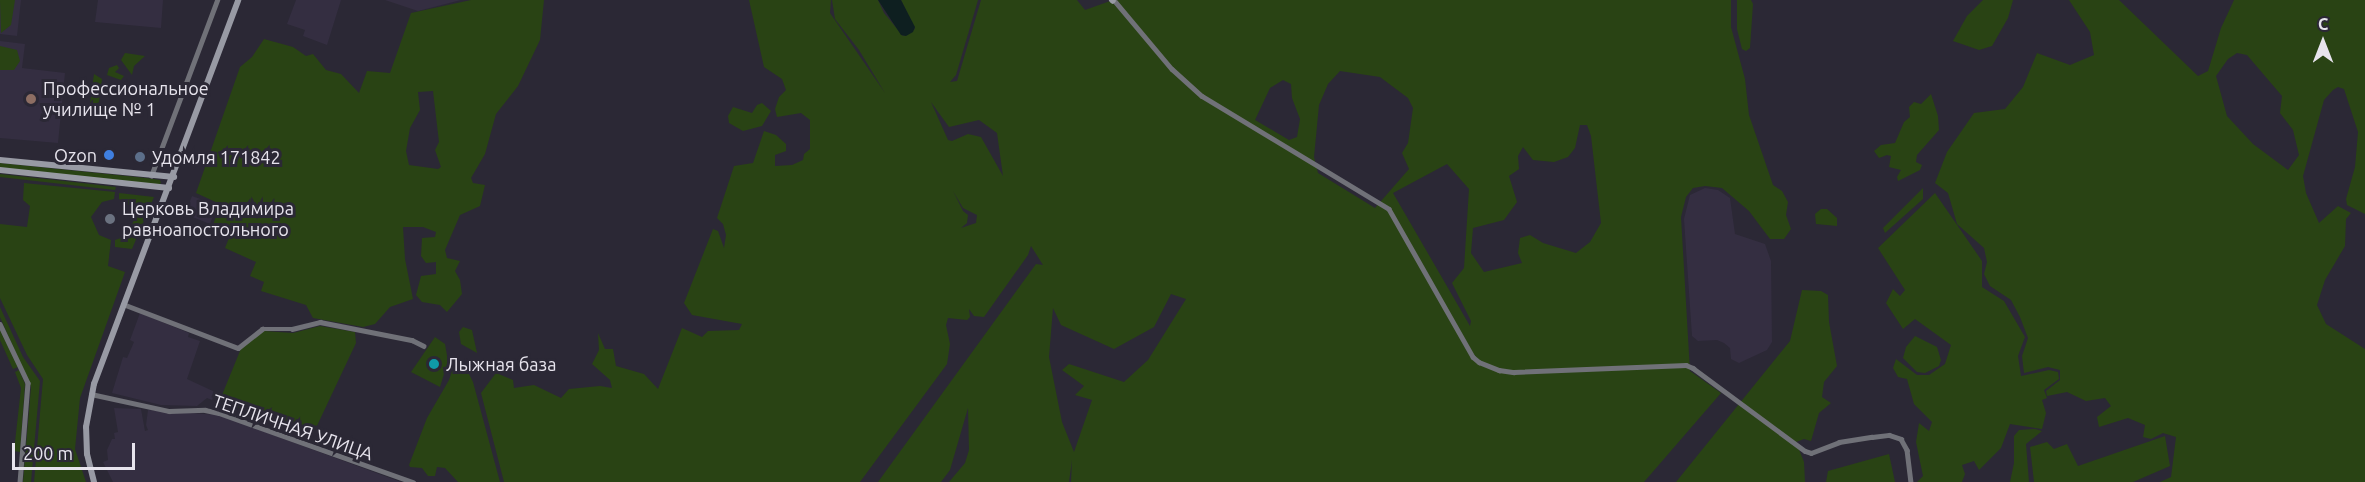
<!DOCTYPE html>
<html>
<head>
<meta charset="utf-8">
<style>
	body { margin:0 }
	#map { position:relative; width:2365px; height:482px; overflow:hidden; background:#2b2835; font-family:Ubuntu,sans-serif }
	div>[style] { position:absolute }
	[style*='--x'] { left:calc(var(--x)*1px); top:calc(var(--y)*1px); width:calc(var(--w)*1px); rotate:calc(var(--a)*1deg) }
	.built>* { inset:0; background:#342e41 }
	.green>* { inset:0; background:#294314 }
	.water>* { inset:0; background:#0e1f20 }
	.street>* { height:4.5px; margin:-2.25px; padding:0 2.25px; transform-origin:2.25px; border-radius:2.25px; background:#707178 }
	.secondary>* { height:6px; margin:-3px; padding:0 3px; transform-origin:3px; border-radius:3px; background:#989aa4 }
	.dots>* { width:16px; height:16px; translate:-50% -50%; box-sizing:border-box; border:3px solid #2b2835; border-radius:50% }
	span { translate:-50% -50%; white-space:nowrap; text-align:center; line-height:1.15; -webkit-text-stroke:6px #2b2835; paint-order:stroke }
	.poi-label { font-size:18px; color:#e7e4ed }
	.left { translate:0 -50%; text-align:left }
	.right { translate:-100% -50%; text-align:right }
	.street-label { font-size:18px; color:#e7e4ed }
	.north { position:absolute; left:2293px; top:12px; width:60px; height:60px; -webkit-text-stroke:4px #2b2835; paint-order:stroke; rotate:0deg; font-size:16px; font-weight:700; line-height:24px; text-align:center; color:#e7e4ed }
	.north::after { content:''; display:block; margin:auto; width:21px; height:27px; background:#e7e4ed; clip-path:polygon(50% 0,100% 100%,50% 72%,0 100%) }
	.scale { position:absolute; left:12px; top:443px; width:123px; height:27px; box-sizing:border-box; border:3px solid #e7e4ed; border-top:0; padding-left:8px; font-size:18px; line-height:21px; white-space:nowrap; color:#e7e4ed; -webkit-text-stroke:4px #2b2835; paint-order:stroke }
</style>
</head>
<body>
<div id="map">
	<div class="built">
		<i style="clip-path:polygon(0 0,21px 0,17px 36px,0 34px)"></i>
		<i style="clip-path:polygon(98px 0,163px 0,161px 28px,95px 22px)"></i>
		<i style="clip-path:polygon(296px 0,341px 0,327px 45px,303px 36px,305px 30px,287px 24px)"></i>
		<i style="clip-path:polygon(385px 0,461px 0,418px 11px)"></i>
		<i style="clip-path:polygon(0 41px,25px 44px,22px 68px,65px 73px,58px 143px,0 138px)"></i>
		<i style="clip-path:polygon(1705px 188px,1718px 190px,1730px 198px,1735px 234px,1765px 244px,1771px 261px,1772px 342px,1767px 350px,1739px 363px,1731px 359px,1730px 348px,1724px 343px,1717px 340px,1698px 341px,1692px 336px,1684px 219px,1690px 195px)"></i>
		<i style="clip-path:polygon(192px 196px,217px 205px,210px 224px,185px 214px)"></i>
		<i style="clip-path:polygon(140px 313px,189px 333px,188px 337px,200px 341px,187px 379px,215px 392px,212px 400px,207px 398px,197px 406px,161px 405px,112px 393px,123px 357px,127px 358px,134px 342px,130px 340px)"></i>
		<i style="clip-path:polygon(114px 408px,141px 409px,145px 431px,148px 430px,146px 425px,148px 410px,219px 415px,401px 482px,113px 482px,103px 462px,108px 460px,107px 450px,112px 439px,115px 439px,114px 433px,118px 432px)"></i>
	</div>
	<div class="green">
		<i style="clip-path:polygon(0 0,15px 0,11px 25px,1px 33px)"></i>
		<i style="clip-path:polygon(evenodd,471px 0,544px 0,540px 40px,518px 86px,496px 114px,485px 154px,471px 178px,473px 183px,485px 185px,480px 206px,460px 215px,445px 250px,447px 258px,460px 261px,455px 271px,460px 280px,462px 294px,447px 312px,440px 305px,422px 302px,416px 295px,421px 276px,436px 274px,436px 262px,426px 263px,421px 256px,422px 238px,435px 237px,436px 232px,423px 227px,403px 227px,405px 259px,413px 299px,390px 307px,375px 324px,363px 327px,313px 318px,306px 305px,261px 291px,264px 282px,250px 276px,256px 262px,225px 248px,231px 233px,213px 225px,220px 204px,196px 193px,240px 67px,252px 57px,264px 39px,293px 47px,306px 56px,313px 54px,326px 70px,341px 74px,359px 93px,367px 71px,390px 73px,411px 13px,471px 0,433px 91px,439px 142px,435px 150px,441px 167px,438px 169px,409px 165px,406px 151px,410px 128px,420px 110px,418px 92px,433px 91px)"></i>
		<i style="clip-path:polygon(evenodd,749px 0,831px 0,830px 13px,885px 93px,859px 50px,835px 19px,832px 0,878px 0,884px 13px,903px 36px,915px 29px,901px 0,978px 0,956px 75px,950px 82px,957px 81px,981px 0,1077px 0,1085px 10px,1113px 0,1731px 0,1731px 27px,1745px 79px,1749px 115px,1773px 185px,1782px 191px,1788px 202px,1786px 215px,1791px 229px,1784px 239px,1770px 239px,1749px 211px,1722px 188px,1705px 186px,1693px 188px,1686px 197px,1681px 217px,1690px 371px,1721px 393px,1644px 482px,1071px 482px,1072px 460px,1069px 482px,949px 482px,965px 463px,969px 450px,968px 408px,950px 470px,941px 482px,878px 482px,1036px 264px,1043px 265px,1031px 246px,1028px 255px,984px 317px,974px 316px,969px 309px,970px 317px,967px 320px,948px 318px,946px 325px,950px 344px,947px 364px,860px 482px,504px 482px,481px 393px,496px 373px,513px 380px,514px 388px,534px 385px,561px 398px,569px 389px,600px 386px,612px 388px,610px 380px,592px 364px,599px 350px,598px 333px,605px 349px,613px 349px,616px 366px,644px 374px,658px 389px,682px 328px,702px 337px,708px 331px,739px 330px,742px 324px,692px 315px,684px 303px,713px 229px,718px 231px,724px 248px,726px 235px,723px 224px,717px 218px,734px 166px,753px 163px,764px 131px,776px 135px,786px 144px,786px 151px,775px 155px,775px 166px,792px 165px,803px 160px,804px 154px,810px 149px,810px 120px,801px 113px,777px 117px,775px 109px,779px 97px,786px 90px,782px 79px,764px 67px,749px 0,1340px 71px,1380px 77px,1408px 98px,1413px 108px,1408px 143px,1402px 153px,1409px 169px,1375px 208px,1318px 173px,1314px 157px,1319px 105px,1328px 84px,1340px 71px,749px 0,1283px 80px,1291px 84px,1292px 98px,1300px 119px,1297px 137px,1289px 140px,1255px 120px,1270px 88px,1283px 80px,749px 0,931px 102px,949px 127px,979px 120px,997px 133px,1003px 176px,981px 137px,968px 134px,952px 141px,948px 140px,931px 102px,749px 0,1580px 125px,1587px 125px,1591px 136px,1601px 223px,1590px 242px,1576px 253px,1543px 243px,1530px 235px,1520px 238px,1518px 253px,1522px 263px,1484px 272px,1471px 253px,1473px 228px,1504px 220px,1517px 202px,1509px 176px,1519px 169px,1518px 156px,1523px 147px,1533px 160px,1554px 162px,1568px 157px,1575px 148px,1580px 125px,749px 0,1447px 164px,1469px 189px,1464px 268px,1452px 283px,1471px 321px,1470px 326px,1393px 193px,1447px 164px,749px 0,953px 191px,963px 208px,977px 215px,976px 223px,961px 228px,967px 223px,968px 215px,963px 211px,953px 191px,749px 0,1171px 294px,1186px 299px,1148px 360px,1124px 382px,1069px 364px,1062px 370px,1084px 386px,1075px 395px,1092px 400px,1074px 452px,1062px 422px,1049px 357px,1053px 308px,1061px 325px,1114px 349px,1154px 327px,1171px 294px)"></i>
		<i style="clip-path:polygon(1737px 0,1751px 0,1753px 4px,1750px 48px,1746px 51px,1742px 49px,1737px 29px)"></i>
		<i style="clip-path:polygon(1983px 0,2013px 0,2008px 18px,1992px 46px,1979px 50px,1953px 41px,1967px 16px)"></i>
		<i style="clip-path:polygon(evenodd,2069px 0,2119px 0,2198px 76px,2208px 71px,2221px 28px,2234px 0,2365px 0,2365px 214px,2347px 205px,2346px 199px,2355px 167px,2358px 132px,2344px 89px,2338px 87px,2333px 90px,2324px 100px,2303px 176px,2306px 193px,2319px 223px,2338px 206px,2351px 213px,2346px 219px,2345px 246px,2325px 280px,2317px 305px,2326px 324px,2365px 349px,2365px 482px,2160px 482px,2171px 477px,2176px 437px,2163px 433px,2151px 439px,2143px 437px,2145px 425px,2128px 418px,2099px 427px,2097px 417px,2111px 406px,2105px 398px,2086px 401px,2067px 392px,2047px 396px,2046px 391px,2060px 380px,2060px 370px,2048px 367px,2024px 373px,2022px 356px,2028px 338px,2020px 317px,2011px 300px,1990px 286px,1984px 274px,1987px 262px,1984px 248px,1957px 224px,1948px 193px,1935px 183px,1947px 152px,1974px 113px,2005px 109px,2023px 87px,2037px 53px,2070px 65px,2094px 55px,2090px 32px,2069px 0,2237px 53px,2247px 55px,2282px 96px,2280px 113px,2293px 130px,2299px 155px,2288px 170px,2253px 144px,2227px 116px,2216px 76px,2228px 59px,2237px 53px)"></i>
		<i style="clip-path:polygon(0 46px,17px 50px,20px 61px,14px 70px,0 70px)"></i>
		<i style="clip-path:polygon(125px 53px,145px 56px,134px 66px,132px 75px,121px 60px)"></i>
		<i style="clip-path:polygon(117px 65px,119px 68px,115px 72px,124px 76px,121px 80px,107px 75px,109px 68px)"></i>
		<i style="clip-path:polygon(94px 74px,102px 79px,99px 102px,93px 106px,90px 104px)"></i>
		<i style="clip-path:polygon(1931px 94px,1938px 116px,1939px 130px,1917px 155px,1916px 162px,1922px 165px,1920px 170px,1898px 181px,1897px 177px,1901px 170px,1889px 167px,1891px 156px,1887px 155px,1879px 158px,1874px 151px,1881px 145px,1895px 143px,1904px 122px,1910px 117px,1909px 107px,1914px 102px,1921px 104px)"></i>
		<i style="clip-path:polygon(762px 103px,771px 111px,762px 126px,743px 131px,729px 123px,728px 116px,733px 107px,752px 113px,757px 105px)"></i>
		<i style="clip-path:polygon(0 163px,146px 178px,160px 180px,161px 183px,159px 185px,0 168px)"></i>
		<i style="clip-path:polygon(0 174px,73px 182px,116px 187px,115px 190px,0 177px)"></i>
		<i style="clip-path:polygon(24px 183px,115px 192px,114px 199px,102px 202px,91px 217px,99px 235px,111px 240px,108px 266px,125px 272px,80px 398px,75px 449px,86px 482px,34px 482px,43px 379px,27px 355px,0 298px,0 224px,27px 227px,30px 206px,23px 200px)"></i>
		<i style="clip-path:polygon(1923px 188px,1923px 199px,1885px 233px,1883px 228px)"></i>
		<i style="clip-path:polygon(119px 193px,154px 197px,132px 249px,115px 247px,115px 240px,127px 236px,134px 220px,129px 205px,119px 199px)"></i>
		<i style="clip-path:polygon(1935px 193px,1982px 261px,1982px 287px,2004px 301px,2025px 337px,2018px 356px,2021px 376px,2049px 370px,2058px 372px,2059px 379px,2044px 390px,2047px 398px,2042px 400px,2046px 413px,2042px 429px,2010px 424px,2001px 448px,1979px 470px,1974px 461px,1962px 465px,1965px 474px,1962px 482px,1917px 482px,1923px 476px,1916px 442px,1919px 423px,1929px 431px,1932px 422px,1914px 404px,1907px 379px,1898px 377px,1893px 368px,1896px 359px,1917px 375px,1929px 375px,1945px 364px,1951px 345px,1915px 319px,1903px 329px,1886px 303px,1893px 289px,1900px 296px,1905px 290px,1878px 248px)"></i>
		<i style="clip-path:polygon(1827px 209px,1837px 218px,1837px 226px,1816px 224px,1815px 214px,1821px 209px)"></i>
		<i style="clip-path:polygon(1802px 290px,1821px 291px,1828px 295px,1829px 322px,1837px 366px,1824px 382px,1822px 397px,1831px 403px,1819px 413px,1811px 441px,1804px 439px,1796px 442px,1804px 462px,1805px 482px,1676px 482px,1790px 341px)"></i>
		<i style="clip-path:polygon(0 307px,23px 357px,40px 381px,31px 482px,23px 482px,31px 387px,0 317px)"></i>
		<i style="clip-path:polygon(320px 326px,355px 332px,356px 343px,315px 430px,306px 432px,216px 400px,219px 394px,222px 395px,242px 346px,264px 331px,293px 333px)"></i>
		<i style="clip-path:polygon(463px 327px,472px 330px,477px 353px,461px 344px,459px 332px)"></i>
		<i style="clip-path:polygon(0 330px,18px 367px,13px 369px,0 340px)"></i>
		<i style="clip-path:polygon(1915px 336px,1937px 347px,1941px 360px,1939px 366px,1925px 373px,1917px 372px,1903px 358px,1906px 347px)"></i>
		<i style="clip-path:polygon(435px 337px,445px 344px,448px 361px,440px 387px,411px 372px)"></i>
		<i style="clip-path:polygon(459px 361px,463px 362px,473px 382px,500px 482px,458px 482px,445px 468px,437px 467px,435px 476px,428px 476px,422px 468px,410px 467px,409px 465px,427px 418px,449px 380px,454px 365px)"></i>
		<i style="clip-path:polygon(19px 370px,25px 384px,20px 452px,14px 451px,21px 388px,15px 372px)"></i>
		<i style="clip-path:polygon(2035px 429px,2042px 431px,2026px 444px,2029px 482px,2010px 482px,2014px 463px,2014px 436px,2019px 430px)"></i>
		<i style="clip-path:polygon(2165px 436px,2170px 466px,2133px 482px,2034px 482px,2030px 447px,2047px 442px,2054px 449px,2067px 444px,2078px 466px)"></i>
		<i style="clip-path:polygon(1889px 454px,1895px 482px,1826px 482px,1828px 471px)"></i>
	</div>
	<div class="water">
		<i style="clip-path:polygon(878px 0,901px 0,915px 27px,913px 32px,906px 36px,901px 35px)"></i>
	</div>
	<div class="street">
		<i style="--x:1114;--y:0;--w:90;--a:50"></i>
		<i style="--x:1172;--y:69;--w:40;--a:42"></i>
		<i style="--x:1202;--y:96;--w:218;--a:31.1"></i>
		<i style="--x:1389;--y:209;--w:170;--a:60.4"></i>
		<i style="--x:1473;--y:357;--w:8;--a:40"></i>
		<i style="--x:1479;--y:362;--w:22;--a:22"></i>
		<i style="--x:1499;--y:370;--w:15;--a:8"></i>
		<i style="--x:1514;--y:372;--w:172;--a:-2.3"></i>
		<i style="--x:1686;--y:365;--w:8;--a:23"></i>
		<i style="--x:1693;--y:368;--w:139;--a:36.5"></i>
		<i style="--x:1805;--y:451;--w:6;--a:18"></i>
		<i style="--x:1811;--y:453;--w:30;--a:-21"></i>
		<i style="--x:1839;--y:442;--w:33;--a:-9"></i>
		<i style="--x:1872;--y:437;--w:17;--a:-7"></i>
		<i style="--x:1889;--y:435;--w:13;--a:18"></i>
		<i style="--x:1901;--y:439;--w:13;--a:61"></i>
		<i style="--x:1907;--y:450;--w:32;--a:83"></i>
		<i style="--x:151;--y:176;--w:188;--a:-69.4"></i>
		<i style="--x:123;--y:304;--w:123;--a:20.9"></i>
		<i style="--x:238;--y:348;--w:31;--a:-38"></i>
		<i style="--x:262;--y:329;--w:30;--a:0"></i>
		<i style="--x:292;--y:329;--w:29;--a:-14"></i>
		<i style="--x:320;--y:322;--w:94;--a:11.1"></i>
		<i style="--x:412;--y:340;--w:13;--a:27"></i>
		<i style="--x:0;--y:324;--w:65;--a:64.6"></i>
		<i style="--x:28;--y:383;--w:99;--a:94.6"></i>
		<i style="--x:91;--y:394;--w:80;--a:12.3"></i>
		<i style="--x:169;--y:411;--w:36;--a:-2"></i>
		<i style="--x:205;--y:410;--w:14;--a:12"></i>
		<i style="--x:219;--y:413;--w:206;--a:19.6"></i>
	</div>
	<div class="secondary">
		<i style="--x:1112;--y:0;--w:1;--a:45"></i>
		<i style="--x:0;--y:160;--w:175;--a:5.6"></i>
		<i style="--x:0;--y:170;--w:170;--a:6.1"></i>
		<i style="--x:94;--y:482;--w:29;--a:-104"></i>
		<i style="--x:87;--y:454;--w:27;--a:-92"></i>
		<i style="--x:86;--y:427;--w:44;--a:-79.5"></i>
		<i style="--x:94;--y:384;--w:410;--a:-69.4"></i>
	</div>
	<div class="dots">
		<i style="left:31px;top:99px;background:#8d6e63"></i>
		<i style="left:109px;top:155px;background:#3f7fe0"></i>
		<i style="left:140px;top:157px;background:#5c6f8a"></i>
		<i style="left:110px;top:219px;background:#6b7280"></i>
		<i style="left:434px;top:364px;background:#0f9aa8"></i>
	</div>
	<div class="poi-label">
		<span class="left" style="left:43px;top:99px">Профессиональное<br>училище № 1</span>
		<span class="right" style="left:97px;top:155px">Ozon</span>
		<span class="left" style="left:152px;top:157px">Удомля 171842</span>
		<span class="left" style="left:122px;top:219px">Церковь Владимира<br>равноапостольного</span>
		<span class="left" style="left:446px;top:364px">Лыжная база</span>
	</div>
	<div class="street-label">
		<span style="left:293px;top:427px;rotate:19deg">ТЕПЛИЧНАЯ УЛИЦА</span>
	</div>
	<div class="north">С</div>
	<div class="scale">200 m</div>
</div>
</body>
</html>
